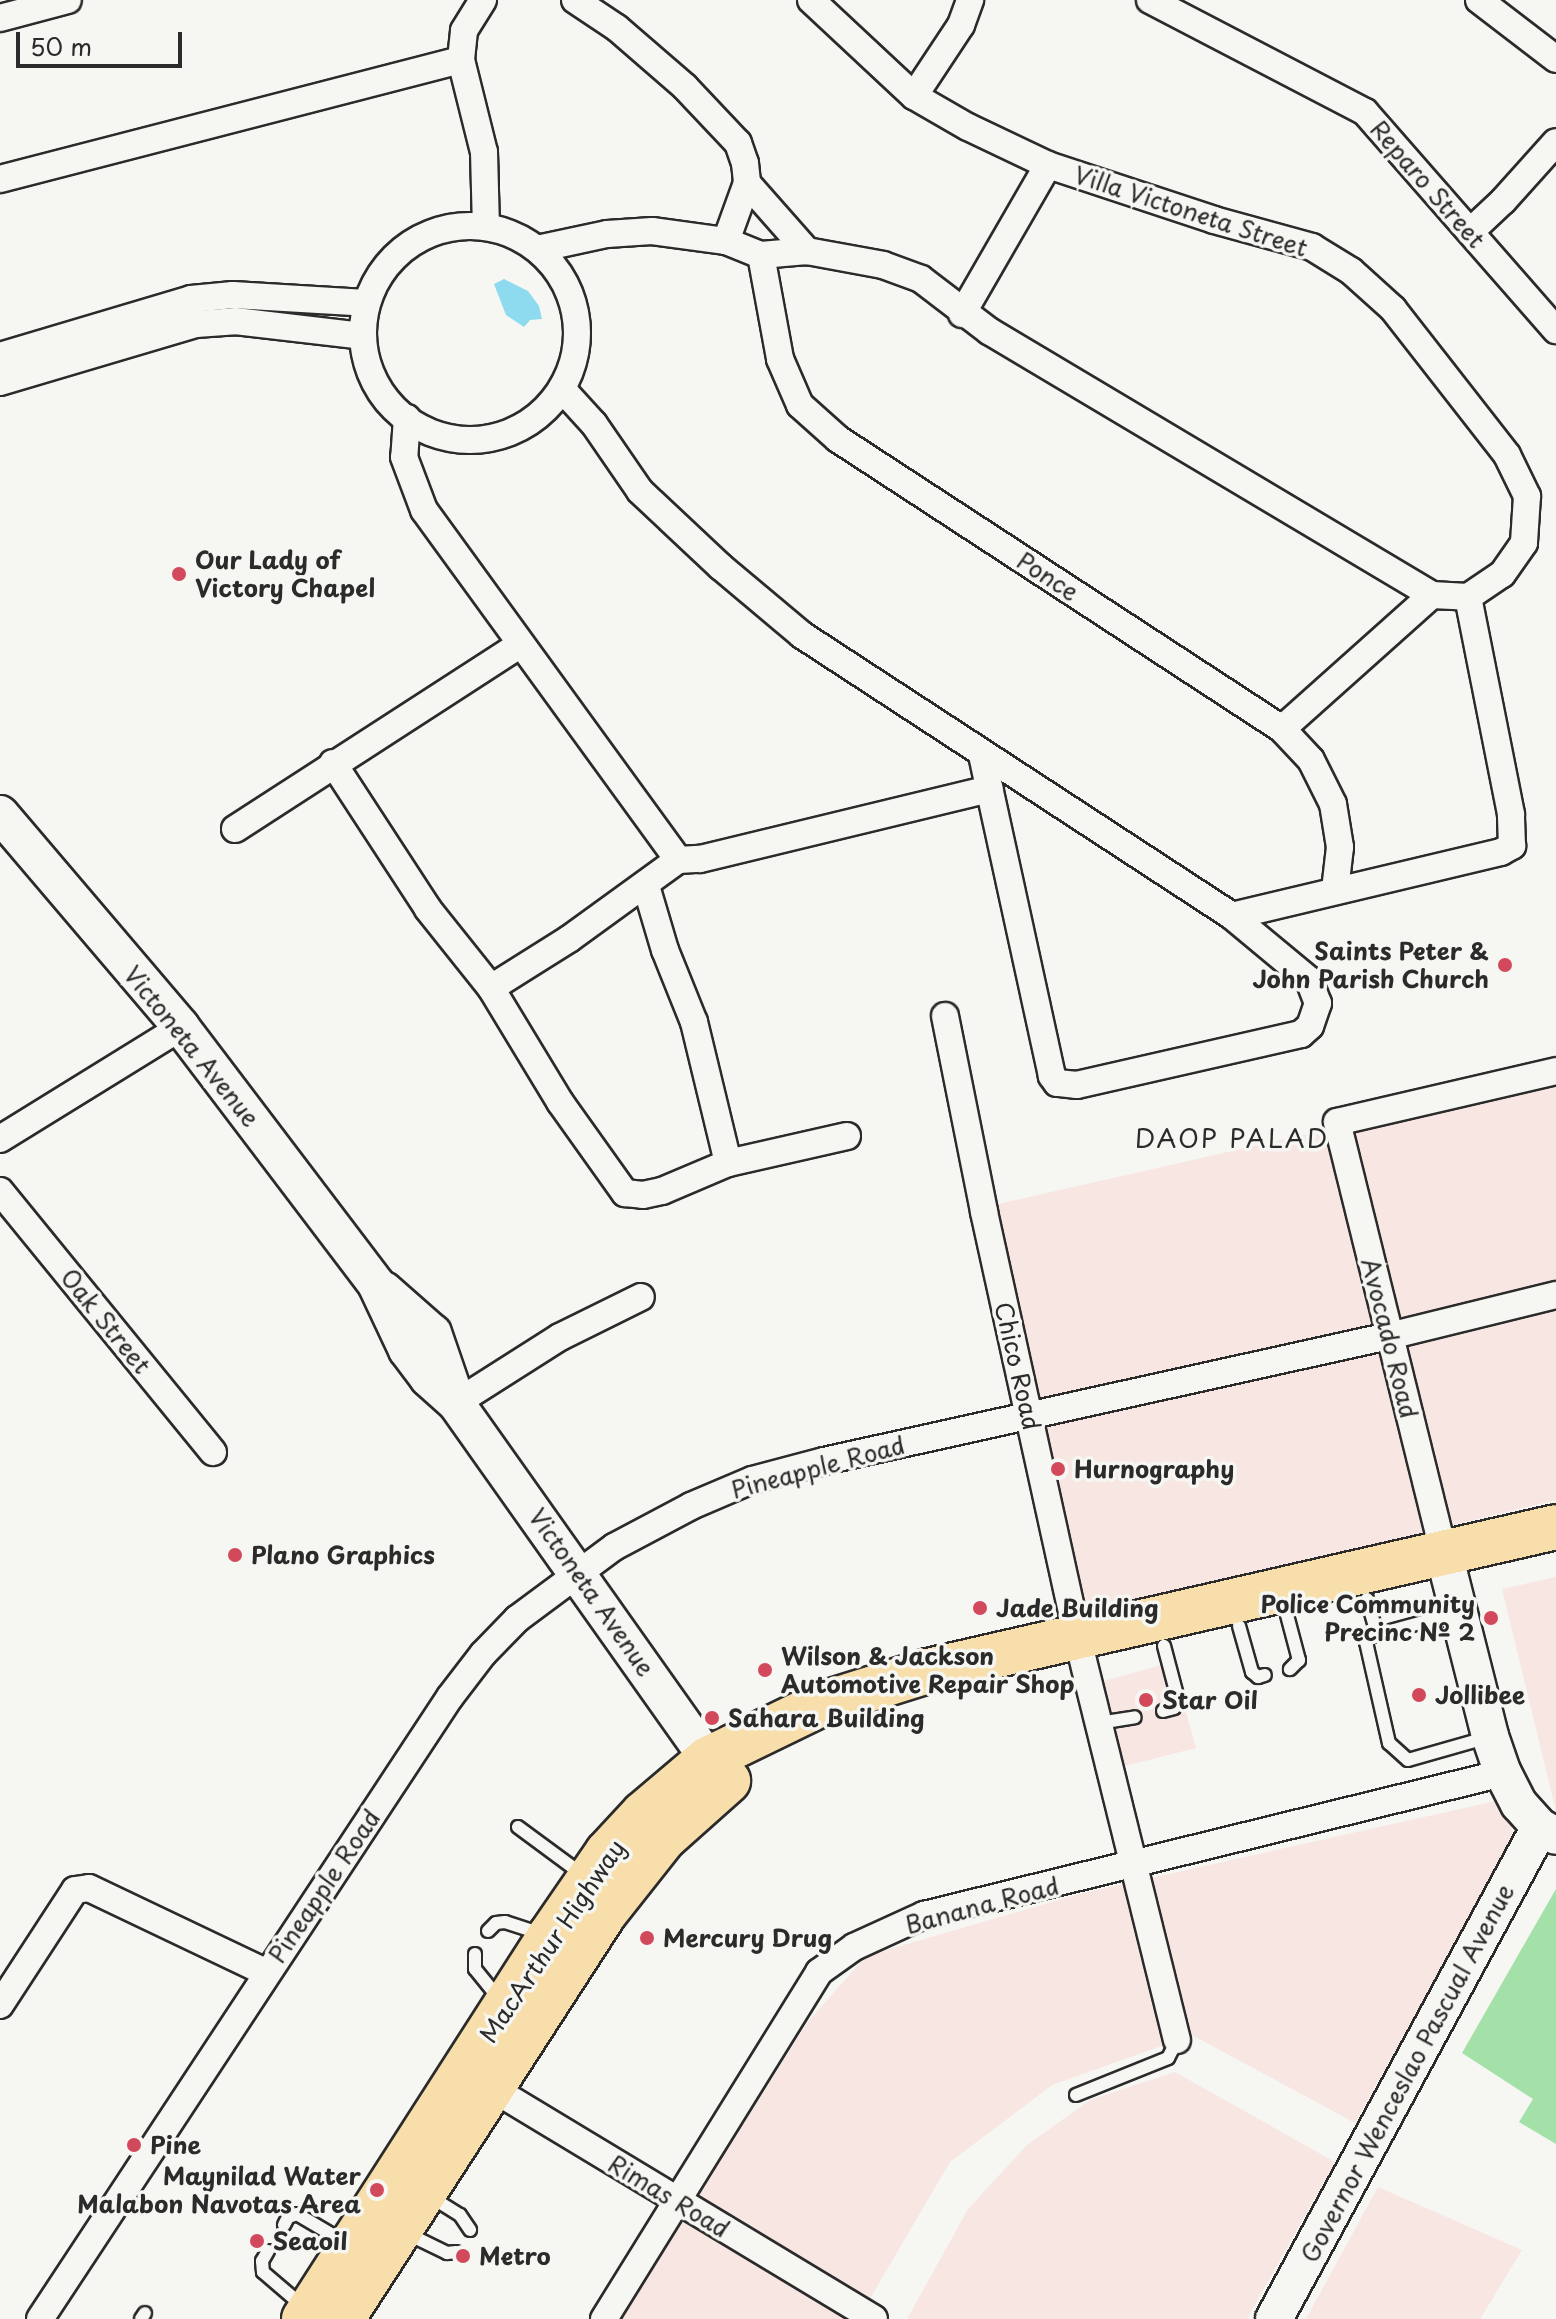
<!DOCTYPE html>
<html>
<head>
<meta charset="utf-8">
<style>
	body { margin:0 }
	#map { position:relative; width:1556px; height:2319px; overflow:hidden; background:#f6f6f2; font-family:"Playpen Sans",sans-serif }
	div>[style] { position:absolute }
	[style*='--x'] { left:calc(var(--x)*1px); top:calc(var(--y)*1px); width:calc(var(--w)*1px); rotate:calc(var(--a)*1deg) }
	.built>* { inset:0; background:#f8e6e3 }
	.green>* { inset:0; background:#a3e1a8 }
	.water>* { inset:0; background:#8edaee }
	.roads { filter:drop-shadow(2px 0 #2b2b2b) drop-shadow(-2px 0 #2b2b2b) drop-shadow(0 2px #2b2b2b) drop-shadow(0 -2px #2b2b2b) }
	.lane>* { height:12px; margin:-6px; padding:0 6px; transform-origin:6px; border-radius:6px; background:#f6f6f2 }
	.street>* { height:26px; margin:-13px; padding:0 13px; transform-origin:13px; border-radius:13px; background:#f6f6f2 }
	.street>.ring { margin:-13px; padding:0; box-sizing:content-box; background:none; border:26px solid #f6f6f2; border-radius:50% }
	.secondary>* { height:36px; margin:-18px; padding:0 18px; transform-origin:18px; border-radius:18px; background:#f6f6f2 }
	.highway>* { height:44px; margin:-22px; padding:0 22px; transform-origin:22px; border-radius:22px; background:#f8deab }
	.dots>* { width:22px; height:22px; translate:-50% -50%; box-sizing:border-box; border:4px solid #f6f6f2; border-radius:50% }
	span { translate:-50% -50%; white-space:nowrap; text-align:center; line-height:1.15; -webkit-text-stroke:7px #f6f6f2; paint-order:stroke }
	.street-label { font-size:24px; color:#2b2b2b }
	.poi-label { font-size:24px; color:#2b2b2b; font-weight:700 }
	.left { translate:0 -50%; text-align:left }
	.right { translate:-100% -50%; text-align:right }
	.neighbourhood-label { font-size:26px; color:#2b2b2b; letter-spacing:2px }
	.scale { position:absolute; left:16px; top:32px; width:166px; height:36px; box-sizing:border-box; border:4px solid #2b2b2b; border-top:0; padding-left:10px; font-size:24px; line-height:28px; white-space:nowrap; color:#2b2b2b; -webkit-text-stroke:6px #f6f6f2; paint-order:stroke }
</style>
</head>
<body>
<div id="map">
	<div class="built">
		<i style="clip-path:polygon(1556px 1078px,1556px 1500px,1079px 1617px,980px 1208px)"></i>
		<i style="clip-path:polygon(1556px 1577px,1556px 1811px,1502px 1589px)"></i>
		<i style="clip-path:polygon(1172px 1662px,1196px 1748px,1117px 1768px,1097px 1683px)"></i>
		<i style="clip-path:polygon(1496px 1801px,1510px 1814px,1513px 1839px,1355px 2123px,1192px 2035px,1052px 2085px,950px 2162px,858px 2319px,622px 2319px,807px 2023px,866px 1956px,1083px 1893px)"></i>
		<i style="clip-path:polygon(1175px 2072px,1335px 2162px,1247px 2319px,907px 2319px,968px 2209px,1027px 2145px,1090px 2100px)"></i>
		<i style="clip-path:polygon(1378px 2187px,1522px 2250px,1480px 2319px,1306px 2319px)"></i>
	</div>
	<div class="green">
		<i style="clip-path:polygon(1556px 1889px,1556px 2144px,1519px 2122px,1533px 2099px,1462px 2053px)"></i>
	</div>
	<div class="water">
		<i style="clip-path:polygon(504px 279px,528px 291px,539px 306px,542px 319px,530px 320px,524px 327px,506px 315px,494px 284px)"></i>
	</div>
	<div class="roads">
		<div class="lane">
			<i style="--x:1367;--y:1599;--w:36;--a:74"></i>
			<i style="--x:1456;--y:1613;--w:90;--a:164.6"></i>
			<i style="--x:1369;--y:1637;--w:6;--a:121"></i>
			<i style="--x:1366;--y:1642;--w:104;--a:77.2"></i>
			<i style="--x:1389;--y:1743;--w:25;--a:42"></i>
			<i style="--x:1408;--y:1760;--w:84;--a:-15.9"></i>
			<i style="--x:1287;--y:1615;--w:47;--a:75.1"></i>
			<i style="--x:1299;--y:1660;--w:13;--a:135"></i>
			<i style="--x:1239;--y:1626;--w:48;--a:74.2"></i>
			<i style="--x:1252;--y:1672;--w:8;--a:40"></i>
			<i style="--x:1258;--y:1677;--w:7;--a:-16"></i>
			<i style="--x:1163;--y:1711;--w:11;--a:-15"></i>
			<i style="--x:1174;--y:1708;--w:10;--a:-66"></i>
			<i style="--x:1178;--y:1699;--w:55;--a:-104.8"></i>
			<i style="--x:1099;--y:1723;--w:36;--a:-9"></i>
			<i style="--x:518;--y:1827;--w:81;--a:36.4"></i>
			<i style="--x:488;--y:1931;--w:11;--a:-45"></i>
			<i style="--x:496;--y:1923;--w:9;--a:-6"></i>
			<i style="--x:505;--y:1922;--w:40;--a:18"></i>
			<i style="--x:475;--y:1954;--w:15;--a:90"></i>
			<i style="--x:475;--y:1969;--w:40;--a:51"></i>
			<i style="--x:1076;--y:2095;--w:99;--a:-21.9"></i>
			<i style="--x:1168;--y:2058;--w:20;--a:-63"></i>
			<i style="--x:431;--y:2197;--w:34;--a:32"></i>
			<i style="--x:460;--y:2215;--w:18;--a:56"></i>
			<i style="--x:284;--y:2225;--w:9;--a:-63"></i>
			<i style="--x:288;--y:2217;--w:9;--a:-18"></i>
			<i style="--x:297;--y:2214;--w:57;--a:30.6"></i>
			<i style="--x:406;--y:2233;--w:46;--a:26"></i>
			<i style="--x:447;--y:2253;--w:9;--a:-6"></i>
			<i style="--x:268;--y:2251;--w:12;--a:121"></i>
			<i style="--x:262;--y:2261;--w:11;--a:85"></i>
			<i style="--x:263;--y:2272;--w:54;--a:40.5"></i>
			<i style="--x:141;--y:2319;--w:7;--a:-56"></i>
		</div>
		<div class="street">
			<i style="--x:483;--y:0;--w:36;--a:122"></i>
			<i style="--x:464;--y:31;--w:29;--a:96"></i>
			<i style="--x:461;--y:60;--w:95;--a:76"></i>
			<i style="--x:484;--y:152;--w:74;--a:88.5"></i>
			<i style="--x:575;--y:0;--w:50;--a:33.7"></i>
			<i style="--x:617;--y:28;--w:90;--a:40.9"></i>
			<i style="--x:685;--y:87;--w:77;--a:46.6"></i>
			<i style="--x:738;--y:143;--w:21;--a:71"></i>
			<i style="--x:745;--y:163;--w:20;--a:84"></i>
			<i style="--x:747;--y:183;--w:62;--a:109.9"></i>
			<i style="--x:811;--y:0;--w:141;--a:43"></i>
			<i style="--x:914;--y:96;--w:62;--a:29.9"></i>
			<i style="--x:968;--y:127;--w:89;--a:25.4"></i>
			<i style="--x:1048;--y:165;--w:175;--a:18.3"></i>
			<i style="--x:1214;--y:220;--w:102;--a:15.4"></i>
			<i style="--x:1312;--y:247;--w:46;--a:31.6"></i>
			<i style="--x:1351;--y:271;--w:57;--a:42.1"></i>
			<i style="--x:1393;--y:309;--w:185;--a:52"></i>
			<i style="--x:1507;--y:455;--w:46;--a:64"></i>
			<i style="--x:1527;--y:496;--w:47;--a:93.7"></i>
			<i style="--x:1524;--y:543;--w:38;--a:125"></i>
			<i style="--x:1502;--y:574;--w:41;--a:145.9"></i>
			<i style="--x:1150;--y:0;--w:242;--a:27.5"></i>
			<i style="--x:1365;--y:112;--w:290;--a:48.8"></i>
			<i style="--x:1479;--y:0;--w:97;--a:37.5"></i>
			<i style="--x:0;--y:18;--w:70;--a:-14.8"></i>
			<i style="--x:914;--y:96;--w:85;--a:-56.5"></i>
			<i style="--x:961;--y:25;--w:27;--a:-70"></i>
			<i style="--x:0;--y:179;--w:476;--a:-14.5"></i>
			<i style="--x:747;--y:183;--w:91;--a:48.6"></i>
			<i class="ring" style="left:363px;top:226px;width:188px;height:188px"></i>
			<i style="--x:1471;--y:231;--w:44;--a:-43.2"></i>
			<i style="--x:1503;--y:201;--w:79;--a:-48.1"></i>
			<i style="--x:537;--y:249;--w:72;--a:-12.1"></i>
			<i style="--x:607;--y:234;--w:45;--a:-3.8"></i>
			<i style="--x:652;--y:231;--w:75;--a:7.7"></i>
			<i style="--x:726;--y:241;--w:38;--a:22"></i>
			<i style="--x:761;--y:255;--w:46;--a:-5"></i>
			<i style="--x:807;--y:251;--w:77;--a:10.4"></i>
			<i style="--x:883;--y:265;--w:40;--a:20.2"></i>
			<i style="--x:921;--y:279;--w:86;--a:37.4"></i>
			<i style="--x:989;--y:331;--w:516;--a:30.79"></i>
			<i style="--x:1432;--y:595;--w:36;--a:3"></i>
			<i style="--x:761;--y:255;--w:106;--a:79.6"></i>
			<i style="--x:780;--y:359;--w:50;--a:66.5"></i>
			<i style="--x:800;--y:405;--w:51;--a:41.8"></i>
			<i style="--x:838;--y:439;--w:530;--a:33.15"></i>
			<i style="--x:1282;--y:729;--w:42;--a:46.9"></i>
			<i style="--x:1311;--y:760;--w:49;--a:63.4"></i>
			<i style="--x:1333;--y:804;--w:44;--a:80.8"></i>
			<i style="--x:1340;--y:847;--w:43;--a:96.6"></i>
			<i style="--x:962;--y:314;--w:172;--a:-60"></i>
			<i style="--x:0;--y:356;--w:199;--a:-16.6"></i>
			<i style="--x:191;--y:299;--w:42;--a:-5.4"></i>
			<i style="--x:233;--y:295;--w:133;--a:3.4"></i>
			<i style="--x:0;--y:382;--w:204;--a:-16.5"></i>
			<i style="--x:196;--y:324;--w:39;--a:-4"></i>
			<i style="--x:235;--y:321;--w:128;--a:6.7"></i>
			<i style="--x:562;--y:389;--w:47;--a:47.6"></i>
			<i style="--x:594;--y:424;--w:81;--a:55.5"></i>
			<i style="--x:640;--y:491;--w:111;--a:43.2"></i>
			<i style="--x:721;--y:567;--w:106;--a:40"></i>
			<i style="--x:802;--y:635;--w:514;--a:33.16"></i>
			<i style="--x:1232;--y:916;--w:100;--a:39.7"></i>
			<i style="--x:1309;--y:980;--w:25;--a:69"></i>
			<i style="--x:1318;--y:1003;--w:24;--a:109"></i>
			<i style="--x:1310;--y:1026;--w:12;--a:138"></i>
			<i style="--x:1301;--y:1034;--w:230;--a:167.2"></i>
			<i style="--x:1077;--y:1085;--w:20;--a:-174"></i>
			<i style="--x:1057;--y:1083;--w:9;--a:-126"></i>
			<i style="--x:1052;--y:1076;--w:329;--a:-102.3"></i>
			<i style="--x:407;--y:418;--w:39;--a:94"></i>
			<i style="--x:404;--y:457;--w:57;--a:69.3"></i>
			<i style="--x:424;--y:510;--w:432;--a:54"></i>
			<i style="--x:678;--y:860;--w:135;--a:144.1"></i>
			<i style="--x:569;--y:939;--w:92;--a:147.9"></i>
			<i style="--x:1282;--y:729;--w:201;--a:-41.8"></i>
			<i style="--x:333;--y:763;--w:174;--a:56.9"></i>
			<i style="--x:428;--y:909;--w:101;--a:51.4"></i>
			<i style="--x:491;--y:988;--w:133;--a:58.8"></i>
			<i style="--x:560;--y:1102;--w:112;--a:54.5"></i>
			<i style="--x:625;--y:1193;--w:18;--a:6"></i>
			<i style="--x:643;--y:1195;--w:19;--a:-12"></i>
			<i style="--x:662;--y:1191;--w:72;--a:-23"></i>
			<i style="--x:728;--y:1163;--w:122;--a:-12.8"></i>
			<i style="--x:235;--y:829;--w:338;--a:-32.9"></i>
			<i style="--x:678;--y:860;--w:22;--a:-3"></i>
			<i style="--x:700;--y:859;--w:298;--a:-13.6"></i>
			<i style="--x:646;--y:886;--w:67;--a:73.5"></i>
			<i style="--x:665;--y:950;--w:78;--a:68.1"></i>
			<i style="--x:694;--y:1022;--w:145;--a:76.4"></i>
			<i style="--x:1232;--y:916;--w:277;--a:-13.4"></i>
			<i style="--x:1501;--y:852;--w:13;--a:-29"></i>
			<i style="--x:1512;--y:846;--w:32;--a:-92"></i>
			<i style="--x:1511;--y:814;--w:221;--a:-101.2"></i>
			<i style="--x:945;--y:1016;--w:200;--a:78.7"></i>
			<i style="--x:984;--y:1212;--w:438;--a:77.6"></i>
			<i style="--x:1078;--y:1640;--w:412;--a:76.1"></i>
			<i style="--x:0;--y:1139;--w:213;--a:-31.7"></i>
			<i style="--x:0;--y:1191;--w:337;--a:50.8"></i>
			<i style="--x:456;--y:1403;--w:123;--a:-32.4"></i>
			<i style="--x:560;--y:1337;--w:90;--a:-26.3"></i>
			<i style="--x:1444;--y:1554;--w:445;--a:-103.9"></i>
			<i style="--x:1337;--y:1122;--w:225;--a:-13.1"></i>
			<i style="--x:0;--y:2005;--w:137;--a:-56.9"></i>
			<i style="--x:75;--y:1890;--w:14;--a:-8"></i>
			<i style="--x:89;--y:1888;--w:197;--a:25.5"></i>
			<i style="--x:480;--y:2081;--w:460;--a:31.1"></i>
			<i style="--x:40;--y:2319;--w:745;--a:-56.61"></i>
			<i style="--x:450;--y:1697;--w:54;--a:-52.5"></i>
			<i style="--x:483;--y:1654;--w:49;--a:-45.8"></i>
			<i style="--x:517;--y:1619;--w:121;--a:-36.6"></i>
			<i style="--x:614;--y:1547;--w:87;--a:-28"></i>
			<i style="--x:691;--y:1506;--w:66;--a:-23.1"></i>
			<i style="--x:752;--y:1480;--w:74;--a:-14.8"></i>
			<i style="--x:824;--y:1461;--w:579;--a:-12.48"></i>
			<i style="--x:1389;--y:1336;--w:172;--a:-13.8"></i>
			<i style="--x:604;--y:2319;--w:408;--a:-58.2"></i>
			<i style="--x:819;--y:1972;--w:43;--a:-35.5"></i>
			<i style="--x:854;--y:1947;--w:77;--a:-24.6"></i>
			<i style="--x:924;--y:1915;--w:596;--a:-13.78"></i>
		</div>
		<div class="secondary">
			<i style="--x:0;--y:814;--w:280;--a:49.6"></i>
			<i style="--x:181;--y:1027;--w:323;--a:52.8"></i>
			<i style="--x:376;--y:1284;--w:73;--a:64.8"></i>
			<i style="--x:407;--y:1350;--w:35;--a:53"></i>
			<i style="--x:428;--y:1378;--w:38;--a:42"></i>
			<i style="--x:456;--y:1403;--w:464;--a:54.7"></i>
			<i style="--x:384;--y:1290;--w:65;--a:41.3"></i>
			<i style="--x:433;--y:1333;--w:68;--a:71"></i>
			<i style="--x:1444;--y:1554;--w:188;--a:75.8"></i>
			<i style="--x:1490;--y:1736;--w:39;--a:71"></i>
			<i style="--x:1503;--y:1773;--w:35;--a:63"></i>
			<i style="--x:1519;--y:1804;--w:31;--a:48"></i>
			<i style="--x:1540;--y:1827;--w:18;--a:29"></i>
			<i style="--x:1274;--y:2319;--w:559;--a:-61.6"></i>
		</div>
		<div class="highway">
			<i style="--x:304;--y:2319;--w:455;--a:-57.3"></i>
			<i style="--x:550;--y:1936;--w:101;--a:-55.5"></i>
			<i style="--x:607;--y:1853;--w:53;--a:-47.3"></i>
			<i style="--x:643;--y:1814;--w:85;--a:-40.2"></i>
			<i style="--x:708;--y:1759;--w:123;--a:-25.9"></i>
			<i style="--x:819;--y:1705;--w:114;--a:-17.3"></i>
			<i style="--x:928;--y:1671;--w:644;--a:-12.91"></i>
			<i style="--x:342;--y:2319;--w:481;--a:-57.1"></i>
			<i style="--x:603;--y:1915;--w:98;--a:-51.6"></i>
			<i style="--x:664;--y:1838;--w:86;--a:-41.7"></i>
		</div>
	</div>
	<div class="dots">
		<i style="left:179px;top:574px;background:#d1495b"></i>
		<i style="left:1505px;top:965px;background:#d1495b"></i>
		<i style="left:1058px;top:1469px;background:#d1495b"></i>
		<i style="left:235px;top:1555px;background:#d1495b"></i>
		<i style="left:980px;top:1608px;background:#d1495b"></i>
		<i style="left:1491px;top:1618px;background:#d1495b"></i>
		<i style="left:765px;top:1670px;background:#d1495b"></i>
		<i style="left:1419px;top:1695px;background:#d1495b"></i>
		<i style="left:1146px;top:1700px;background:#d1495b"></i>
		<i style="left:712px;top:1718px;background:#d1495b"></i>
		<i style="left:647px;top:1938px;background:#d1495b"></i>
		<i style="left:134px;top:2145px;background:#d1495b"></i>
		<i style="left:377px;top:2190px;background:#d1495b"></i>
		<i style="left:257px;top:2241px;background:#d1495b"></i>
		<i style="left:463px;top:2256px;background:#d1495b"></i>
	</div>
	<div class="street-label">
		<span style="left:1428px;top:184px;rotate:49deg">Reparo Street</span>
		<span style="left:1191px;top:211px;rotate:18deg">Villa Victoneta Street</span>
		<span style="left:1048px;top:576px;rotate:33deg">Ponce</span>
		<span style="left:192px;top:1046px;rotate:51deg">Victoneta Avenue</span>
		<span style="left:106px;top:1321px;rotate:51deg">Oak Street</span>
		<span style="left:1390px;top:1338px;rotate:76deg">Avocado Road</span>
		<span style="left:1018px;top:1366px;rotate:77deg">Chico Road</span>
		<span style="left:818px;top:1467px;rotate:-15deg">Pineapple Road</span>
		<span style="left:592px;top:1592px;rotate:55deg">Victoneta Avenue</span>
		<span style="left:324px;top:1886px;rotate:-56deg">Pineapple Road</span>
		<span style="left:982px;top:1905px;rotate:-15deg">Banana Road</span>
		<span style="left:552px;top:1941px;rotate:-56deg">MacArthur Highway</span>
		<span style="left:1407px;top:2073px;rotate:-62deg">Governor Wenceslao Pascual Avenue</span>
		<span style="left:669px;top:2196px;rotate:31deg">Rimas Road</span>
	</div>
	<div class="poi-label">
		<span class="left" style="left:195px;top:574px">Our Lady of<br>Victory Chapel</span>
		<span class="right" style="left:1489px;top:965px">Saints Peter &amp;<br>John Parish Church</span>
		<span class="left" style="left:1074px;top:1469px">Hurnography</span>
		<span class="left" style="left:251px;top:1555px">Plano Graphics</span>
		<span class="right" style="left:1475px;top:1618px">Police Community<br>Precinc № 2</span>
		<span class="left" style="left:996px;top:1608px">Jade Building</span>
		<span class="left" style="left:781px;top:1670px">Wilson &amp; Jackson<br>Automotive Repair Shop</span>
		<span class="left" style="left:1435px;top:1695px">Jollibee</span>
		<span class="left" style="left:1162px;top:1700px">Star Oil</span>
		<span class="left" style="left:728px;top:1718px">Sahara Building</span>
		<span class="left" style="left:663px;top:1938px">Mercury Drug</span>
		<span class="left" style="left:150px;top:2145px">Pine</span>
		<span class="right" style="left:361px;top:2190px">Maynilad Water<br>Malabon Navotas Area</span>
		<span class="left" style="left:273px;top:2241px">Seaoil</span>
		<span class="left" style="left:479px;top:2256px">Metro</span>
	</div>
	<div class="neighbourhood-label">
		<span style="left:1232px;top:1138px">DAOP PALAD</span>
	</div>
	<div class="scale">50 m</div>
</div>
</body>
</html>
